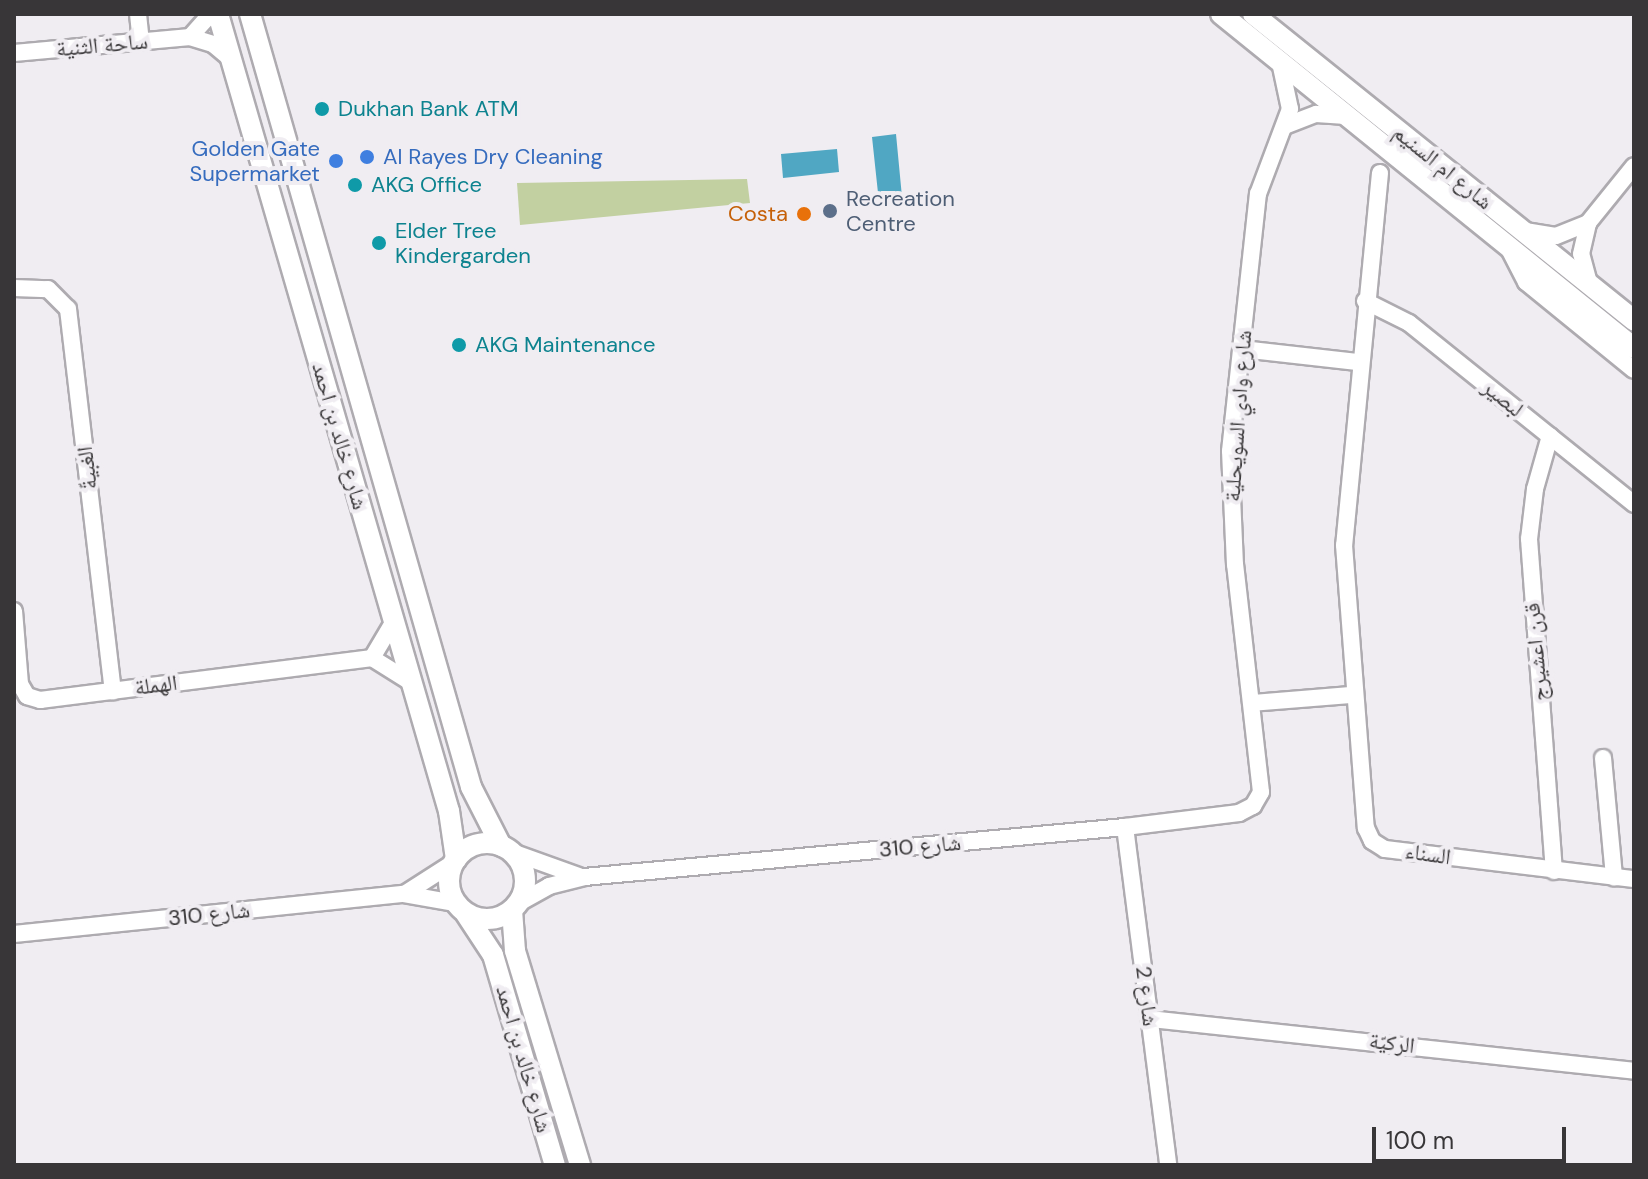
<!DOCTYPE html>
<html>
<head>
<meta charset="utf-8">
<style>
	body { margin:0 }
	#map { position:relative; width:1648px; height:1179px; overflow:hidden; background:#f0edf2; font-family:"DM Sans","Noto Naskh Arabic",sans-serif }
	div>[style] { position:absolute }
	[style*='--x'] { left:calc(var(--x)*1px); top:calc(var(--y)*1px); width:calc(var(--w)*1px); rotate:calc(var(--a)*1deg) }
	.green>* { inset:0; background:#c2d0a1 }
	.water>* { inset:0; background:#50a7c3 }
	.roads { filter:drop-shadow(2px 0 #aeabb0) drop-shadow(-2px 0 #aeabb0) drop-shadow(0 2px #aeabb0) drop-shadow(0 -2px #aeabb0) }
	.minor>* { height:16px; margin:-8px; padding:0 8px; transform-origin:8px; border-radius:8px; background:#fff }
	.major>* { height:20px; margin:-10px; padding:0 10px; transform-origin:10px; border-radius:10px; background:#fff }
	.major>.ring { margin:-10px; padding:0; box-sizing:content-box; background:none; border:20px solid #fff; border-radius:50% }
	.dots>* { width:22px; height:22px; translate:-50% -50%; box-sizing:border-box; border:4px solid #f0edf2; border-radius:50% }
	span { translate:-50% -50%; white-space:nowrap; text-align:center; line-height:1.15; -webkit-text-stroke:8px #f0edf2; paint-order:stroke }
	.street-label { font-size:22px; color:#383638 }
	.culture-label { font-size:22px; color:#0d838f }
	.left { translate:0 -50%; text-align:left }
	.shop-label { font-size:22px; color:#366cbe }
	.right { translate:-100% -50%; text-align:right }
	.service-label { font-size:22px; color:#4e5e75 }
	.food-label { font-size:22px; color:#c56008 }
	.frame { position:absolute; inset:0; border:16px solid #383638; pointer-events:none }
	.scale { position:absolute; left:1372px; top:1127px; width:194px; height:36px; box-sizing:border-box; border:4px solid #383638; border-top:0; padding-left:10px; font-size:24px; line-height:28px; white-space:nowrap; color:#383638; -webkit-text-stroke:6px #f0edf2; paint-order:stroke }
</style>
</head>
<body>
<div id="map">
	<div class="green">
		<i style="clip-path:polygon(747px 179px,750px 203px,520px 225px,517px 183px)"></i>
	</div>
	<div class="water">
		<i style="clip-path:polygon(896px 134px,902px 197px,884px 199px,883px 193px,878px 193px,872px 137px)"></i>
		<i style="clip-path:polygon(837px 149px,839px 172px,783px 178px,781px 154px)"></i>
	</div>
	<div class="roads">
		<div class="minor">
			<i style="--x:138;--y:14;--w:27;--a:84"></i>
			<i style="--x:190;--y:37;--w:31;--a:-48"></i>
			<i style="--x:14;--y:53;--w:177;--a:-5.2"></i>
			<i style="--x:190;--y:37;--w:24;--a:17"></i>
			<i style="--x:213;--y:44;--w:23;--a:40"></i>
			<i style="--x:1287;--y:125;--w:31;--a:-21"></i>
			<i style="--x:1316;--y:114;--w:30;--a:4"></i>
			<i style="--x:1380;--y:173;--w:374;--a:95.5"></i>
			<i style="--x:1344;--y:545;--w:284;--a:85.6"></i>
			<i style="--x:1366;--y:828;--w:14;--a:65"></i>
			<i style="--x:1372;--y:841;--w:15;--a:32"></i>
			<i style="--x:1385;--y:849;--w:251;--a:6.9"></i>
			<i style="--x:1525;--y:231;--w:31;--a:9"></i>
			<i style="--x:1556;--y:236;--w:35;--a:-22"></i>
			<i style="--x:1507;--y:245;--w:42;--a:62.8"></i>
			<i style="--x:1526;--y:282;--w:139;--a:39.2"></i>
			<i style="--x:1589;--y:283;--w:30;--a:-105"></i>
			<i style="--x:1581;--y:254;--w:32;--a:-77"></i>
			<i style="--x:1588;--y:223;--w:73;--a:-51.1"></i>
			<i style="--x:14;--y:288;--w:34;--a:2"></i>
			<i style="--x:48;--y:289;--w:28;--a:45"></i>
			<i style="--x:68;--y:309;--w:385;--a:83.3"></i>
			<i style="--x:1365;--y:301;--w:49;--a:26.6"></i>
			<i style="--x:1409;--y:323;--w:289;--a:38.8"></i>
			<i style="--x:1242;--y:349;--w:116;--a:6.4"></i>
			<i style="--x:1550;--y:436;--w:55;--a:105.8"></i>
			<i style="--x:1535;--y:489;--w:50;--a:96.8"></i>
			<i style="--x:1529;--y:539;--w:333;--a:85.7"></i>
			<i style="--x:14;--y:611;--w:73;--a:85.3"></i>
			<i style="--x:20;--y:684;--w:14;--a:60"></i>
			<i style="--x:27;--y:696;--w:14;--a:17"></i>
			<i style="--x:40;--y:700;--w:335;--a:-7.2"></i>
			<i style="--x:372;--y:658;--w:47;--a:32"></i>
			<i style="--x:372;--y:658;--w:43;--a:-59.3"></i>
			<i style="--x:1252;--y:703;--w:100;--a:-4.6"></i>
			<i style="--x:1603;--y:758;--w:120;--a:84.7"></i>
			<i style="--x:1125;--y:827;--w:341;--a:82.7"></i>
			<i style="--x:512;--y:852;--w:71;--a:19.7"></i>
			<i style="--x:406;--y:893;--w:56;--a:-32.6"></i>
			<i style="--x:517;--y:904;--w:37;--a:-29"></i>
			<i style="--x:549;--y:886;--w:36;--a:-14"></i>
			<i style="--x:584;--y:877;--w:543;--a:-5.28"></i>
			<i style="--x:1125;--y:827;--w:115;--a:-7"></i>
			<i style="--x:1239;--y:813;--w:16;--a:-27"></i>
			<i style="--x:1253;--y:806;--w:16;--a:-60"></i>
			<i style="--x:1261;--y:792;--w:228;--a:-96.5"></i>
			<i style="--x:1235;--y:565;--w:114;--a:-92.5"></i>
			<i style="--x:1230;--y:451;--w:259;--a:-83.8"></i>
			<i style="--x:1258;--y:194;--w:91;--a:-69.4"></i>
			<i style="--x:1290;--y:109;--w:48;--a:-102"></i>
			<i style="--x:14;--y:934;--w:392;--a:-5.9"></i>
			<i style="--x:404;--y:894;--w:52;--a:10"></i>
			<i style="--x:1150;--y:1019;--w:487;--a:6.1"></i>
		</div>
		<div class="major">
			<i style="--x:218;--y:14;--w:830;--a:73.84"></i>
			<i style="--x:449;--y:811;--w:49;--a:81.7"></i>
			<i style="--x:250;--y:14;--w:804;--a:74.04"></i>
			<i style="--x:471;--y:787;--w:66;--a:63"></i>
			<i style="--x:1221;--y:14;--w:531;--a:38.96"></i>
			<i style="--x:1253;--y:14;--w:489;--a:38.8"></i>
			<i class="ring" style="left:449px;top:843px;width:56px;height:56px"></i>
			<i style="--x:512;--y:910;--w:41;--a:85.8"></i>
			<i style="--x:515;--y:951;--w:224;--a:73.1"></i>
			<i style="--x:466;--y:914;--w:49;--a:56.6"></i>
			<i style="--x:493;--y:955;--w:219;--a:73.6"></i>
		</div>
	</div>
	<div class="dots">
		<i style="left:322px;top:109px;background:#0f9aa8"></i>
		<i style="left:367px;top:157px;background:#3f7fe0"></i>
		<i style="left:336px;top:161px;background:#3f7fe0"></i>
		<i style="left:355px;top:185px;background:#0f9aa8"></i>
		<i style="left:830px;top:211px;background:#5c6f8a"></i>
		<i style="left:804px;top:214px;background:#e8710a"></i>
		<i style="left:379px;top:243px;background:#0f9aa8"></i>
		<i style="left:459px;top:345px;background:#0f9aa8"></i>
	</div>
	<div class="street-label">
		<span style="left:102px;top:45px;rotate:-5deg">ساحة الثنية</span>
		<span style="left:1443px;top:167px;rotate:39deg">شارع ام السنيم</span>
		<span style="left:1503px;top:398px;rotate:39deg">لبصير</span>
		<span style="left:1238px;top:416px;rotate:-86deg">شارع وادي السويحلية</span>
		<span style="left:340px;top:436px;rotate:74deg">شارع خالد بن احمد</span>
		<span style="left:87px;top:468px;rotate:-97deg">الغبيةّ</span>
		<span style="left:1536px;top:652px;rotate:-95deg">قرن اعشيرج</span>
		<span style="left:156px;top:685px;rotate:-7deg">الهملة</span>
		<span style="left:920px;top:846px;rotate:-5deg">شارع 310</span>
		<span style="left:1428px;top:854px;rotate:8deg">السناء</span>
		<span style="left:209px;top:914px;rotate:-6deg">شارع 310</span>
		<span style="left:1147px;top:996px;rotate:83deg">شارع 2</span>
		<span style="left:1392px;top:1043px;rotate:7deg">الركيّة</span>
		<span style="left:524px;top:1059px;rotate:74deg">شارع خالد بن احمد</span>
	</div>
	<div class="culture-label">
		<span class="left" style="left:338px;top:109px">Dukhan Bank ATM</span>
		<span class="left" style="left:371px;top:185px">AKG Office</span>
		<span class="left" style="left:395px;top:243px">Elder Tree<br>Kindergarden</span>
		<span class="left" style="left:475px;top:345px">AKG Maintenance</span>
	</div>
	<div class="shop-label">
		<span class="right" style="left:320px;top:161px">Golden Gate<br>Supermarket</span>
		<span class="left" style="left:383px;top:157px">Al Rayes Dry Cleaning</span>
	</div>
	<div class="service-label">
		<span class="left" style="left:846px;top:211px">Recreation<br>Centre</span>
	</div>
	<div class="food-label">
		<span class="right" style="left:788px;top:214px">Costa</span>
	</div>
	<div class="frame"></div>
	<div class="scale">100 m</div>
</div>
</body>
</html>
